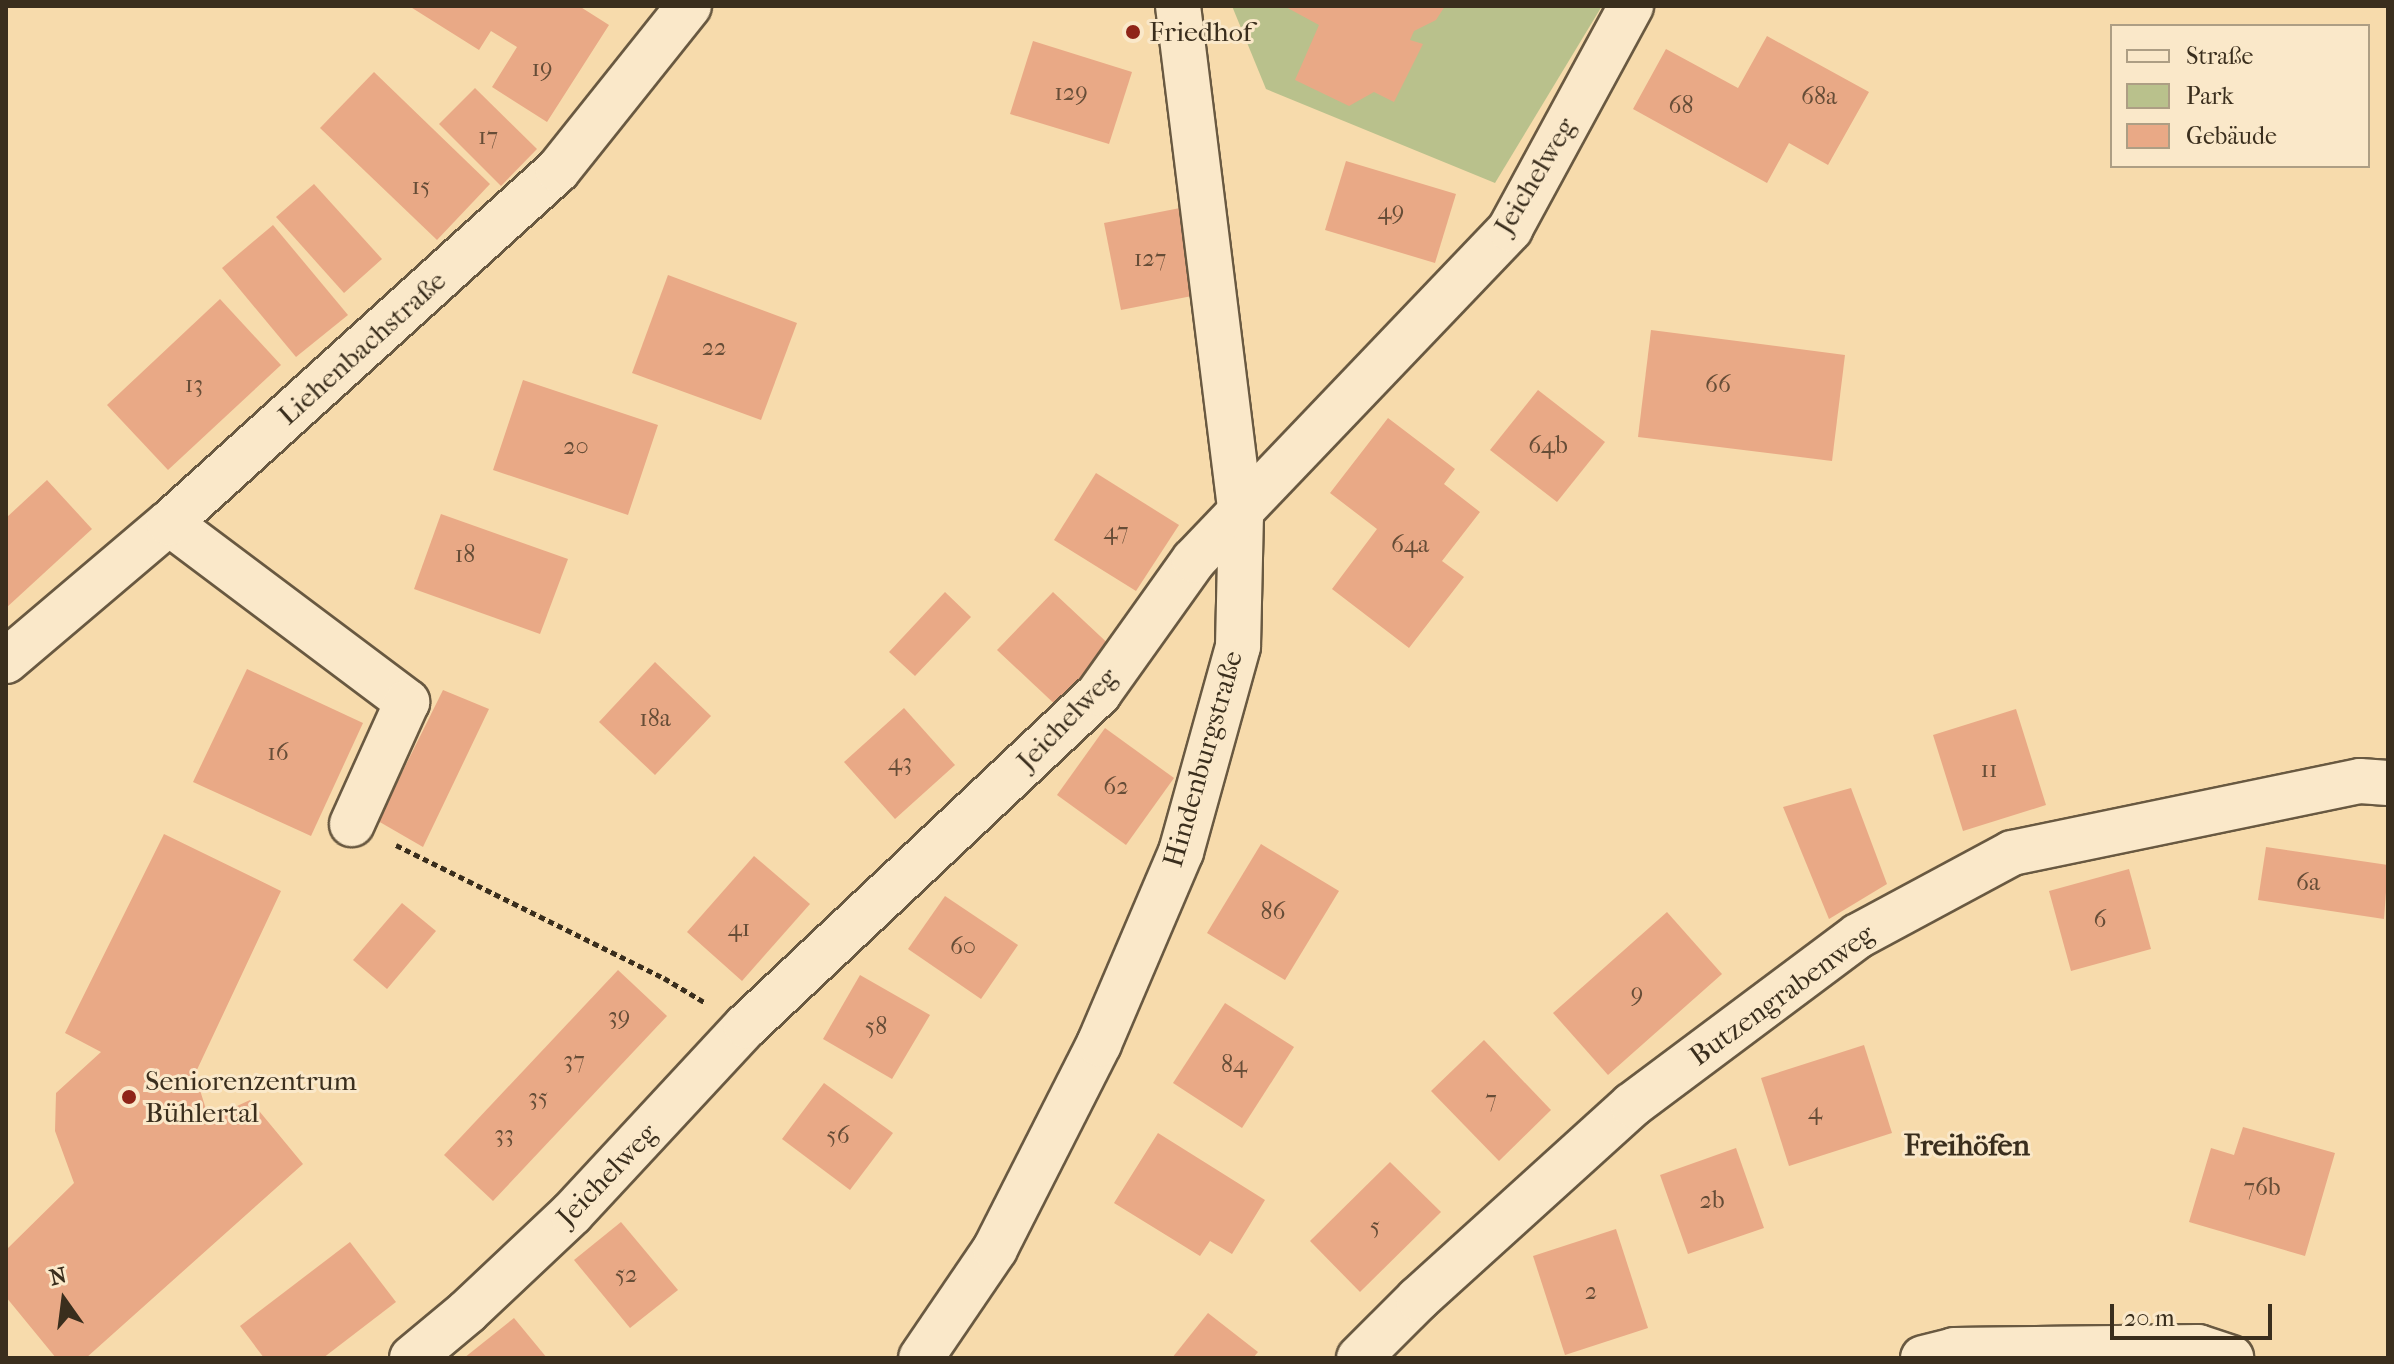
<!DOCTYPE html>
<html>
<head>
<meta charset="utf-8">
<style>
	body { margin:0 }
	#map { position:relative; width:2394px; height:1364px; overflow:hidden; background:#f7dbac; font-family:"IM FELL French Canon",serif }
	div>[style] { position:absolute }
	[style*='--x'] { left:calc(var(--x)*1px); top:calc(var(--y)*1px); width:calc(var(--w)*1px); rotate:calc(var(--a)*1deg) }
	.green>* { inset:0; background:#b9c18c }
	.building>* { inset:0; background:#e9a986 }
	.path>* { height:5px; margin-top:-2.5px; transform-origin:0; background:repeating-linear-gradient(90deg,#3a2e1d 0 6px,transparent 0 10px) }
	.roads { filter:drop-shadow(2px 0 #695941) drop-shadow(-2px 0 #695941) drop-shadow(0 2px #695941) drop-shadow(0 -2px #695941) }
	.minor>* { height:44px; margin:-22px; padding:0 22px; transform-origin:22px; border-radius:22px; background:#fae8c9 }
	.dots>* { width:22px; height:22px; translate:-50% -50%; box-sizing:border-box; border:4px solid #fae8c9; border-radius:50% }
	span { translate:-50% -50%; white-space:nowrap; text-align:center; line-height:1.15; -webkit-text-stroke:6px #fae8c9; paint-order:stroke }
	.number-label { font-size:24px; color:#664d37 }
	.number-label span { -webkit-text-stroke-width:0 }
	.poi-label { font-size:28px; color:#3a2e1d }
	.left { translate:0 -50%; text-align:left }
	.street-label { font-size:28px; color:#3a2e1d }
	.neighbourhood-label { font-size:30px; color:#3a2e1d; font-weight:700 }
	.frame { position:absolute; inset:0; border:8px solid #3a2e1d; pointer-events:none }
	.legend { position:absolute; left:2110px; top:24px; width:260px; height:144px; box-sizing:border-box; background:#fae8c9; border:2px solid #ad9e84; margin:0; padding:10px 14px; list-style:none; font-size:24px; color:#3a2e1d }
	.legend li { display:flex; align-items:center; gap:16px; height:40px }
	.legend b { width:40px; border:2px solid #ad9e84 }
	.north { position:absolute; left:24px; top:1260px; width:80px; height:80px; -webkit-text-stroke:6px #fae8c9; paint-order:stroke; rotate:346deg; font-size:22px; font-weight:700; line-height:32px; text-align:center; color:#3a2e1d }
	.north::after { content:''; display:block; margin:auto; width:28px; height:36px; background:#3a2e1d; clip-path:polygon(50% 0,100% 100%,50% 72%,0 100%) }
	.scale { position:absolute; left:2110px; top:1304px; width:162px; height:36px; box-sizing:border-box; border:4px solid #3a2e1d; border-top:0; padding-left:10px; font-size:24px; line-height:28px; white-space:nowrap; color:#3a2e1d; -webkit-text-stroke:6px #fae8c9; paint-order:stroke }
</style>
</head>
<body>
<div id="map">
	<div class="green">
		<i style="clip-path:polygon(1232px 6px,1602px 6px,1495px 183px,1266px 89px)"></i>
	</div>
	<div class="building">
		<i style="clip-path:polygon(409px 6px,579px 6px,609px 25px,547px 122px,492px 87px,517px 47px,491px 31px,479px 50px)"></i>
		<i style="clip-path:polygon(1284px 6px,1445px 6px,1436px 20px,1414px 31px,1410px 40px,1423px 44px,1394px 102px,1374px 92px,1349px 106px,1295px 80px,1319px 25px)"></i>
		<i style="clip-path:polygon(1767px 36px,1869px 92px,1828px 165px,1789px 143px,1767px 183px,1633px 109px,1666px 49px,1738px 88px)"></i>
		<i style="clip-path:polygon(1033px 41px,1132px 72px,1109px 144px,1010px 114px)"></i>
		<i style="clip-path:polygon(374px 72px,490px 184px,437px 240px,320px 128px)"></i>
		<i style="clip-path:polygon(475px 88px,537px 149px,501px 186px,439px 124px)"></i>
		<i style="clip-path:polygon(1346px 161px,1456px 194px,1435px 263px,1325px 230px)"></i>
		<i style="clip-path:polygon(314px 184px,382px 259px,344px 293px,276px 217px)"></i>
		<i style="clip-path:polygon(1180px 208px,1197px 295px,1121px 310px,1104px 223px)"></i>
		<i style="clip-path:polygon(273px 225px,348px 315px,296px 357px,222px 268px)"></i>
		<i style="clip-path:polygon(668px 275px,797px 323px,761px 420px,632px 373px)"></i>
		<i style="clip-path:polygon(220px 299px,281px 365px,168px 470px,107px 405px)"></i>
		<i style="clip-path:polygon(1651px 330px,1845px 355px,1832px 461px,1638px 437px)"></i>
		<i style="clip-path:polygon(523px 380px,658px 425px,628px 515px,493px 470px)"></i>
		<i style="clip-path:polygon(1538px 390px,1605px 442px,1557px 502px,1490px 450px)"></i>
		<i style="clip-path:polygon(1388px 418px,1455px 469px,1444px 484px,1480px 512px,1442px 561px,1464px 577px,1409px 648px,1332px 589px,1377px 529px,1330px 493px)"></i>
		<i style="clip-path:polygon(1096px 473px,1179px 525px,1136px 591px,1054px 540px)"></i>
		<i style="clip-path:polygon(47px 480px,92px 529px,6px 608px,6px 518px)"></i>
		<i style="clip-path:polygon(441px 514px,568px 559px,540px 634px,414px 589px)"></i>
		<i style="clip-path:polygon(945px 592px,971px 617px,915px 676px,889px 652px)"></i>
		<i style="clip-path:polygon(1053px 592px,1115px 650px,1060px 709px,997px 650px)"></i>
		<i style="clip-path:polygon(655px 662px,711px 716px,655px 775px,599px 722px)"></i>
		<i style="clip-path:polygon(247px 669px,363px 723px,311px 836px,193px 782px)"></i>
		<i style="clip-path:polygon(443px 690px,489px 709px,423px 847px,378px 821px)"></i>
		<i style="clip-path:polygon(904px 708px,955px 765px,895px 819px,844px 762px)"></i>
		<i style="clip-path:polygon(2016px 709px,2046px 805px,1963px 831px,1933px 735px)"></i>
		<i style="clip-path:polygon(1105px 728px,1174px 778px,1126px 845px,1057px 795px)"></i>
		<i style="clip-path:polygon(1851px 788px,1887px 884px,1829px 919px,1783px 807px)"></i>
		<i style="clip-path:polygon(164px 834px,281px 891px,195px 1074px,209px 1119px,250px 1100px,303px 1164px,86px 1358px,56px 1358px,6px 1297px,6px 1250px,74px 1183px,55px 1131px,56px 1093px,101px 1052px,65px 1033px)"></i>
		<i style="clip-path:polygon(1261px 844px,1339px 891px,1285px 980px,1207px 933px)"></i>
		<i style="clip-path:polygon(2266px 847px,2388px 865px,2384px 919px,2258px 900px)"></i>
		<i style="clip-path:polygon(754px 856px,810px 904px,742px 981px,687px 932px)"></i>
		<i style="clip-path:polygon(2129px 869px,2151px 949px,2071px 971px,2049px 891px)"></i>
		<i style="clip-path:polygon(945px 896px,1018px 945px,981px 999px,908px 949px)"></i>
		<i style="clip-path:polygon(402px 903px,436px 931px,387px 989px,353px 960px)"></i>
		<i style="clip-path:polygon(1667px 912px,1722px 974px,1608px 1075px,1553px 1013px)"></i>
		<i style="clip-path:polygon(618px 970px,667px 1016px,493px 1201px,444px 1155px)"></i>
		<i style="clip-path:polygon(860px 975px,930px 1015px,892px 1079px,823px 1039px)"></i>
		<i style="clip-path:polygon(1225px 1003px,1294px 1047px,1242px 1128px,1173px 1083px)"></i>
		<i style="clip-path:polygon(1484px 1040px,1551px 1110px,1499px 1161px,1431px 1091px)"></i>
		<i style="clip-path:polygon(1864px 1045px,1892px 1133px,1789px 1166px,1761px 1078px)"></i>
		<i style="clip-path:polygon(824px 1083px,893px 1133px,850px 1190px,782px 1139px)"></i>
		<i style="clip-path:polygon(2243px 1127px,2335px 1153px,2305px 1256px,2189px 1222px,2211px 1148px,2234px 1155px)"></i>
		<i style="clip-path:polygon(1158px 1133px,1265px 1200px,1232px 1254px,1210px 1241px,1200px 1256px,1114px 1203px)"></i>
		<i style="clip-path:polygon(1736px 1148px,1764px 1228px,1688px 1254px,1660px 1175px)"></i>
		<i style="clip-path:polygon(1390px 1162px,1441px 1212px,1360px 1292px,1310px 1241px)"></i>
		<i style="clip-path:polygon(621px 1222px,678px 1290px,630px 1328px,574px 1260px)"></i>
		<i style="clip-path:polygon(1616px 1229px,1648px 1328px,1565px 1355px,1533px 1256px)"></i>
		<i style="clip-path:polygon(350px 1242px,396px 1302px,323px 1358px,264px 1358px,240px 1326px)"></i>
		<i style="clip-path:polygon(1208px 1313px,1258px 1352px,1253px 1358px,1172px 1358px)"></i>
		<i style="clip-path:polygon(514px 1318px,547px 1358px,464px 1358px)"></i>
	</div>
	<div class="path">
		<i style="--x:396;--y:845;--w:299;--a:26.4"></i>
		<i style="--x:664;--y:978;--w:47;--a:31"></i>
	</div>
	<div class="roads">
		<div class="minor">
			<i style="--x:169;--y:523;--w:298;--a:36.9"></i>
			<i style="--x:407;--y:702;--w:134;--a:114.3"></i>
			<i style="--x:6;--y:661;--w:214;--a:-40.3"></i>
			<i style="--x:169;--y:523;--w:525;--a:-42.22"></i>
			<i style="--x:558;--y:170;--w:210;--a:-51.4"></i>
			<i style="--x:412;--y:1358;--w:72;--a:-39.9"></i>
			<i style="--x:467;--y:1312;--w:144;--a:-43.3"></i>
			<i style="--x:572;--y:1213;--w:255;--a:-47.1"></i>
			<i style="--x:746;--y:1026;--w:485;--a:-43.3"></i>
			<i style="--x:1099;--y:693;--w:163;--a:-54.5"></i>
			<i style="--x:1194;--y:560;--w:458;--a:-46.3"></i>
			<i style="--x:1510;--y:229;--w:254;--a:-61.5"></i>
			<i style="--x:921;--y:1358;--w:132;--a:-55.8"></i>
			<i style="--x:995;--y:1249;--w:230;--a:-63.1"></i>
			<i style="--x:1099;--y:1044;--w:209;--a:-66.9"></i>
			<i style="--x:1181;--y:852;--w:214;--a:-74.5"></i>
			<i style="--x:1238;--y:646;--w:130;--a:-88.7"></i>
			<i style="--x:1241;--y:516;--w:514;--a:-97.04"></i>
			<i style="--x:1359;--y:1358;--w:83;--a:-45"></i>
			<i style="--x:1418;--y:1299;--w:289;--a:-42.2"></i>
			<i style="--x:1632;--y:1105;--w:282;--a:-36.8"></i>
			<i style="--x:1858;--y:936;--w:175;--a:-28.3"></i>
			<i style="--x:2012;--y:853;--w:355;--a:-11.7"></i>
			<i style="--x:2360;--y:781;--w:28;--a:4"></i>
			<i style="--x:1923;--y:1358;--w:32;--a:-14"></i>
			<i style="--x:1954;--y:1350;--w:244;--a:-0.7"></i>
			<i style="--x:2198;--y:1347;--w:35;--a:18"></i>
		</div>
	</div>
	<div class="dots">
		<i style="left:1133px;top:32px;background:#8f2418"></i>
		<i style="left:129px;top:1097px;background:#8f2418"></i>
	</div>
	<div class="number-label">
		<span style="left:542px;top:69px">19</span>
		<span style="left:1071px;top:93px">129</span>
		<span style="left:1819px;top:97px">68a</span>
		<span style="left:1681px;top:106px">68</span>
		<span style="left:488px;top:137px">17</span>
		<span style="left:421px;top:187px">15</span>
		<span style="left:1391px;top:212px">49</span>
		<span style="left:1150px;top:259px">127</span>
		<span style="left:714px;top:348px">22</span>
		<span style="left:194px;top:385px">13</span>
		<span style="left:1718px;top:385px">66</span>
		<span style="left:1548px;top:446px">64b</span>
		<span style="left:576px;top:447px">20</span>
		<span style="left:1116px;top:532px">47</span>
		<span style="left:1410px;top:545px">64a</span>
		<span style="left:465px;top:555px">18</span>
		<span style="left:655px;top:719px">18a</span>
		<span style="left:278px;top:753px">16</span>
		<span style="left:900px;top:763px">43</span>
		<span style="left:1989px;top:770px">11</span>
		<span style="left:1116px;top:787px">62</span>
		<span style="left:2308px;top:883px">6a</span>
		<span style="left:1273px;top:912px">86</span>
		<span style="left:2100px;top:920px">6</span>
		<span style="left:739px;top:929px">41</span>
		<span style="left:963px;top:947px">60</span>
		<span style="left:1637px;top:994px">9</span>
		<span style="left:619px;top:1017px">39</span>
		<span style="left:876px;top:1027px">58</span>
		<span style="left:574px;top:1061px">37</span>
		<span style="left:1234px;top:1065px">84</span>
		<span style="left:538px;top:1098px">35</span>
		<span style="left:1491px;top:1100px">7</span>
		<span style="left:1815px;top:1112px">4</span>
		<span style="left:504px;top:1135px">33</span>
		<span style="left:838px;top:1136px">56</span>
		<span style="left:2262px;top:1188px">76b</span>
		<span style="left:1712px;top:1201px">2b</span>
		<span style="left:1375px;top:1227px">5</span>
		<span style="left:626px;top:1275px">52</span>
		<span style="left:1591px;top:1292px">2</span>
	</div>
	<div class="poi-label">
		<span class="left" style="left:1149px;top:32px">Friedhof</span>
		<span class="left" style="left:145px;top:1097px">Seniorenzentrum<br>Bühlertal</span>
	</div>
	<div class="street-label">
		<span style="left:1535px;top:176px;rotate:-59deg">Jeichelweg</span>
		<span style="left:362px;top:348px;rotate:-42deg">Liehenbachstraße</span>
		<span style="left:1067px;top:719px;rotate:-46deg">Jeichelweg</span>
		<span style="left:1203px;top:759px;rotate:-74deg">Hindenburgstraße</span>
		<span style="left:1782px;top:995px;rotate:-36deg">Butzengrabenweg</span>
		<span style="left:607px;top:1175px;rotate:-46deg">Jeichelweg</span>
	</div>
	<div class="neighbourhood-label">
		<span style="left:1967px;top:1146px">Freihöfen</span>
	</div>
	<div class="frame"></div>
	<ul class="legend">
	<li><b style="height:10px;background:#fae8c9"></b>Straße</li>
	<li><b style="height:22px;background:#b9c18c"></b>Park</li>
	<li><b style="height:22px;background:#e9a986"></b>Gebäude</li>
	</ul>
	<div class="north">N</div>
	<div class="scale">20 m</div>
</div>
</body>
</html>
